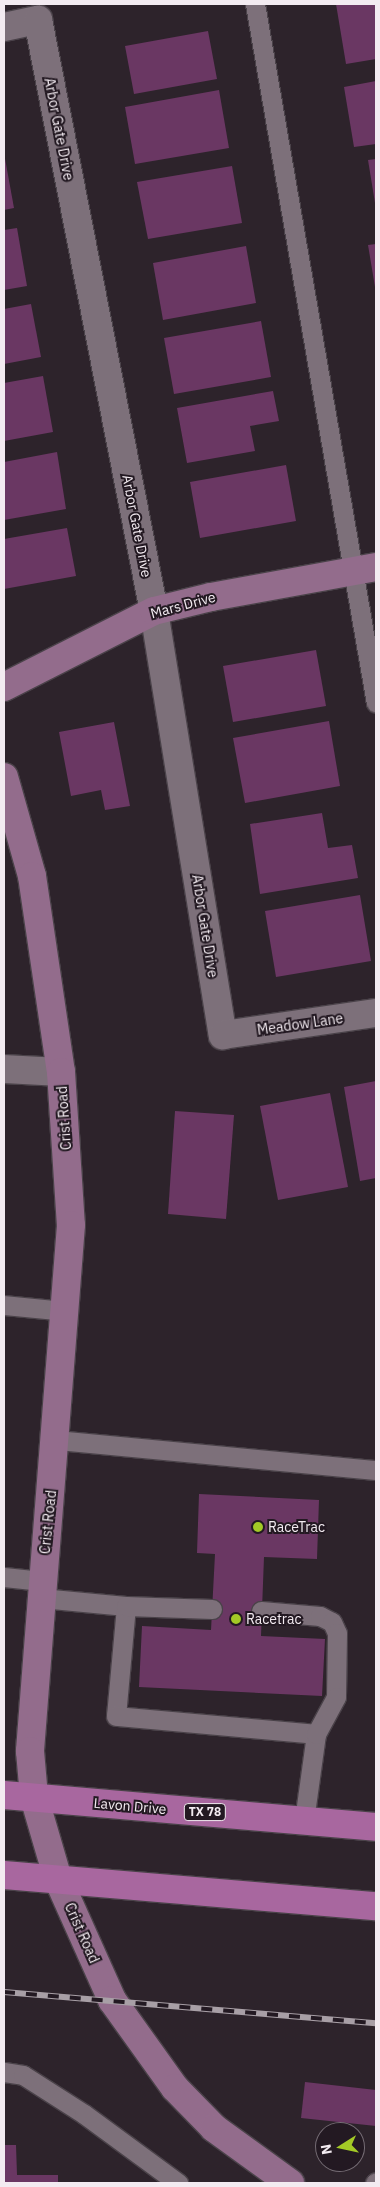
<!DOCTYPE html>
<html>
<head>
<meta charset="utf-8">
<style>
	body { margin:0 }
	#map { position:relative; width:380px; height:2187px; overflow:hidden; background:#2d232b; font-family:"IBM Plex Sans",sans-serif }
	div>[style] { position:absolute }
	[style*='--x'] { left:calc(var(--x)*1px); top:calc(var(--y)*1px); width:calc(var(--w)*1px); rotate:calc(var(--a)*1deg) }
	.building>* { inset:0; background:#6a3763 }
	.roads { filter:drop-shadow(1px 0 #4a4249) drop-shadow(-1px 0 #4a4249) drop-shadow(0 1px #4a4249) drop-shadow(0 -1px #4a4249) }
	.lane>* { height:19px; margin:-9.5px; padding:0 9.5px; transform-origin:9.5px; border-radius:9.5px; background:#7d707a }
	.street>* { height:28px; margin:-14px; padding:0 14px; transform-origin:14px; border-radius:14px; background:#7d707a }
	.secondary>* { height:28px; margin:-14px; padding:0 14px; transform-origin:14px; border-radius:14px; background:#936c8c }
	.primary>* { height:28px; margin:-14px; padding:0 14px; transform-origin:14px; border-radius:14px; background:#a8679f }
	.rail>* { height:5.5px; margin-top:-2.75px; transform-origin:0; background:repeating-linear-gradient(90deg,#231922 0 11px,#a89fa6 0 22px); box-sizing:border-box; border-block:1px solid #a89fa6 }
	.dots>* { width:14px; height:14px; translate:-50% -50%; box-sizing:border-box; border:2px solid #231922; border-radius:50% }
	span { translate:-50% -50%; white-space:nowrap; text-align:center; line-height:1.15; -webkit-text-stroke:4px #231922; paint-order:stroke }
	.shield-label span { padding:1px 4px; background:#231922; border:1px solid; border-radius:4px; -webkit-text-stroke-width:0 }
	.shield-label { font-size:12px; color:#f3ebf1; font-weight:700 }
	.street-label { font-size:14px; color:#f3ebf1 }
	.poi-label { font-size:14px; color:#f3ebf1 }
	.left { translate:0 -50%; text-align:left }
	.frame { position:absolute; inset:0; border:5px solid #f3ebf1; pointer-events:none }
	.north { position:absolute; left:315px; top:2122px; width:50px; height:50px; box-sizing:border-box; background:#231922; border:1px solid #766d75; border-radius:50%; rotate:260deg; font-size:14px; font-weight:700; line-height:20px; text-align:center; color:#f3ebf1 }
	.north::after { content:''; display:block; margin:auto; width:18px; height:22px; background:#a3c926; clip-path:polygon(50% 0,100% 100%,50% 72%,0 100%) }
</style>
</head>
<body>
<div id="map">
	<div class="building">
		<i style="clip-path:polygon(336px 4px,376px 4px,376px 59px,346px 64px)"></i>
		<i style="clip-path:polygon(208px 31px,217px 79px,134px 94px,125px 46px)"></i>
		<i style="clip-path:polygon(376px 81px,376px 144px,354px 147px,344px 87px)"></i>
		<i style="clip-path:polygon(219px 90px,229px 148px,135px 164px,125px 107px)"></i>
		<i style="clip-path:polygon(4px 153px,14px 208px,4px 210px)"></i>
		<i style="clip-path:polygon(376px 159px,376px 203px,375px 203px,368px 160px)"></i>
		<i style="clip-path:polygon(232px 166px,242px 223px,148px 239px,137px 182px)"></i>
		<i style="clip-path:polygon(17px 228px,27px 286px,4px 290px,4px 230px)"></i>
		<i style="clip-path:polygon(376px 244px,376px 287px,375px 287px,368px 245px)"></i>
		<i style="clip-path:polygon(246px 246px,256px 303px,163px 320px,153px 263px)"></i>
		<i style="clip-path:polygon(31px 304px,41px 357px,4px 364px,4px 309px)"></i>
		<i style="clip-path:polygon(261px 321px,271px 377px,174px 394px,164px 338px)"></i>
		<i style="clip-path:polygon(43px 376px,53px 432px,4px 441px,4px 383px)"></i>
		<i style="clip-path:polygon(273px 391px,279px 421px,250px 426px,255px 451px,187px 463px,177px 408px)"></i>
		<i style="clip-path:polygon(57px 452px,66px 509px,4px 520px,4px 462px)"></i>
		<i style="clip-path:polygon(286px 465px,296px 521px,200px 538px,190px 482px)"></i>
		<i style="clip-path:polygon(67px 528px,76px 576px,4px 589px,4px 539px)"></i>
		<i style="clip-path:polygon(316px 650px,326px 706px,233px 722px,223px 666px)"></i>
		<i style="clip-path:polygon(329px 721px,340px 786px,245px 803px,233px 738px)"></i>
		<i style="clip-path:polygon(114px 722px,130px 806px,105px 810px,101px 790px,71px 796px,59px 732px)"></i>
		<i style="clip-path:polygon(322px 813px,328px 848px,352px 845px,358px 878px,260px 894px,250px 824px)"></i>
		<i style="clip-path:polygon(360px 895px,371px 961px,276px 977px,265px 911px)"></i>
		<i style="clip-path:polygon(376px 1081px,376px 1178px,360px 1181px,344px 1087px)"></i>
		<i style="clip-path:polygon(330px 1093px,348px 1187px,278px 1200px,260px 1106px)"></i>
		<i style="clip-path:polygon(175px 1111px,234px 1115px,226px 1219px,168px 1214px)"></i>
		<i style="clip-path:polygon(199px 1494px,319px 1500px,317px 1559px,264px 1557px,261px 1636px,325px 1639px,322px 1696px,139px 1687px,142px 1626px,211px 1630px,215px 1554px,197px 1553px)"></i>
		<i style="clip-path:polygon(305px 2082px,376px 2090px,376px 2126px,301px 2118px)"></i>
		<i style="clip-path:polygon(4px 2145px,16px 2145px,17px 2175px,58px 2175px,58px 2183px,4px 2183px)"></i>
	</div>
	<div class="roads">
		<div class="lane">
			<i style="--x:255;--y:4;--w:709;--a:80.18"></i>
			<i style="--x:4;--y:1305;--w:61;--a:5.6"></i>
			<i style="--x:57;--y:1440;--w:320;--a:5.4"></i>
			<i style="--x:4;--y:1577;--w:38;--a:6"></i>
			<i style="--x:41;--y:1598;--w:85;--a:5.4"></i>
			<i style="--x:126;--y:1606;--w:110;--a:95.2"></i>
			<i style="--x:116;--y:1716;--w:201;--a:5.1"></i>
			<i style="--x:316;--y:1734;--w:88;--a:97.9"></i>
			<i style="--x:126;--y:1606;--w:86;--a:2"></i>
			<i style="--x:261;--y:1611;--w:59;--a:4.8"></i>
			<i style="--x:320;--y:1616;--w:13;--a:27"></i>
			<i style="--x:332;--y:1622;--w:12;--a:66"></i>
			<i style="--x:337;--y:1633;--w:64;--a:90.9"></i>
			<i style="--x:336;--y:1697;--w:42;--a:118.4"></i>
			<i style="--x:4;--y:2072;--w:19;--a:9"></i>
			<i style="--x:23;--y:2075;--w:72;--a:32.6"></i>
			<i style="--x:84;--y:2114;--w:117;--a:36.3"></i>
			<i style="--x:375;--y:2183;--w:1;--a:-45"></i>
		</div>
		<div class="street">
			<i style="--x:4;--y:27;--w:35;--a:-12"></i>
			<i style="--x:38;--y:20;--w:602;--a:78.9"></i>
			<i style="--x:154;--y:611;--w:430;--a:80.8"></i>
			<i style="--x:223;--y:1035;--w:155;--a:-8.2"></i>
			<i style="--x:4;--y:1069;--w:57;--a:3"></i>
		</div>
		<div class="secondary">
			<i style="--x:4;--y:687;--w:168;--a:-26.9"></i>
			<i style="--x:154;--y:611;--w:59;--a:-13.8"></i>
			<i style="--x:211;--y:597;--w:168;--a:-10.3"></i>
			<i style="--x:4;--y:777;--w:103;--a:74.2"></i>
			<i style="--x:32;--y:876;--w:198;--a:81.6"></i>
			<i style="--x:61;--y:1072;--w:153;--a:86.3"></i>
			<i style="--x:71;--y:1225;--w:528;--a:94.46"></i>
			<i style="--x:30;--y:1751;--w:46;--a:85"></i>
			<i style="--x:34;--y:1797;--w:85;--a:73.7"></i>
			<i style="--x:58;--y:1879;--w:133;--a:65.9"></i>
			<i style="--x:112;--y:2000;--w:108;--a:54.4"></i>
			<i style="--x:175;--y:2088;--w:56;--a:45.7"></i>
			<i style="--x:214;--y:2128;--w:94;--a:35.9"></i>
		</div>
		<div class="primary">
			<i style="--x:4;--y:1795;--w:373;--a:4.9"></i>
			<i style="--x:4;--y:1875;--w:373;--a:4.8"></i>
		</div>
	</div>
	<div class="rail">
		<i style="--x:4;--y:1992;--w:373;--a:4.8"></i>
	</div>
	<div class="dots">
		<i style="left:258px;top:1527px;background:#a3c926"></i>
		<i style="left:236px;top:1619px;background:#a3c926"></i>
	</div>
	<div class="shield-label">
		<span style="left:205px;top:1812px">TX 78</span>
	</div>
	<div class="street-label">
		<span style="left:59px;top:129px;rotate:79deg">Arbor Gate Drive</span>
		<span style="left:137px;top:526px;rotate:79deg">Arbor Gate Drive</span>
		<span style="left:183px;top:605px;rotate:-15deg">Mars Drive</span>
		<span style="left:205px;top:926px;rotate:81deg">Arbor Gate Drive</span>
		<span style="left:300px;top:1024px;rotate:-8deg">Meadow Lane</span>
		<span style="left:64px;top:1118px;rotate:-94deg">Crist Road</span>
		<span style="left:48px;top:1522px;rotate:-84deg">Crist Road</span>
		<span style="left:130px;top:1806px;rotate:5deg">Lavon Drive</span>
		<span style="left:82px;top:1933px;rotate:66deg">Crist Road</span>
	</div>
	<div class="poi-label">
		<span class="left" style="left:268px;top:1527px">RaceTrac</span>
		<span class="left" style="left:246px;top:1619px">Racetrac</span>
	</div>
	<div class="frame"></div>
	<div class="north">N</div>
</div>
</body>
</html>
